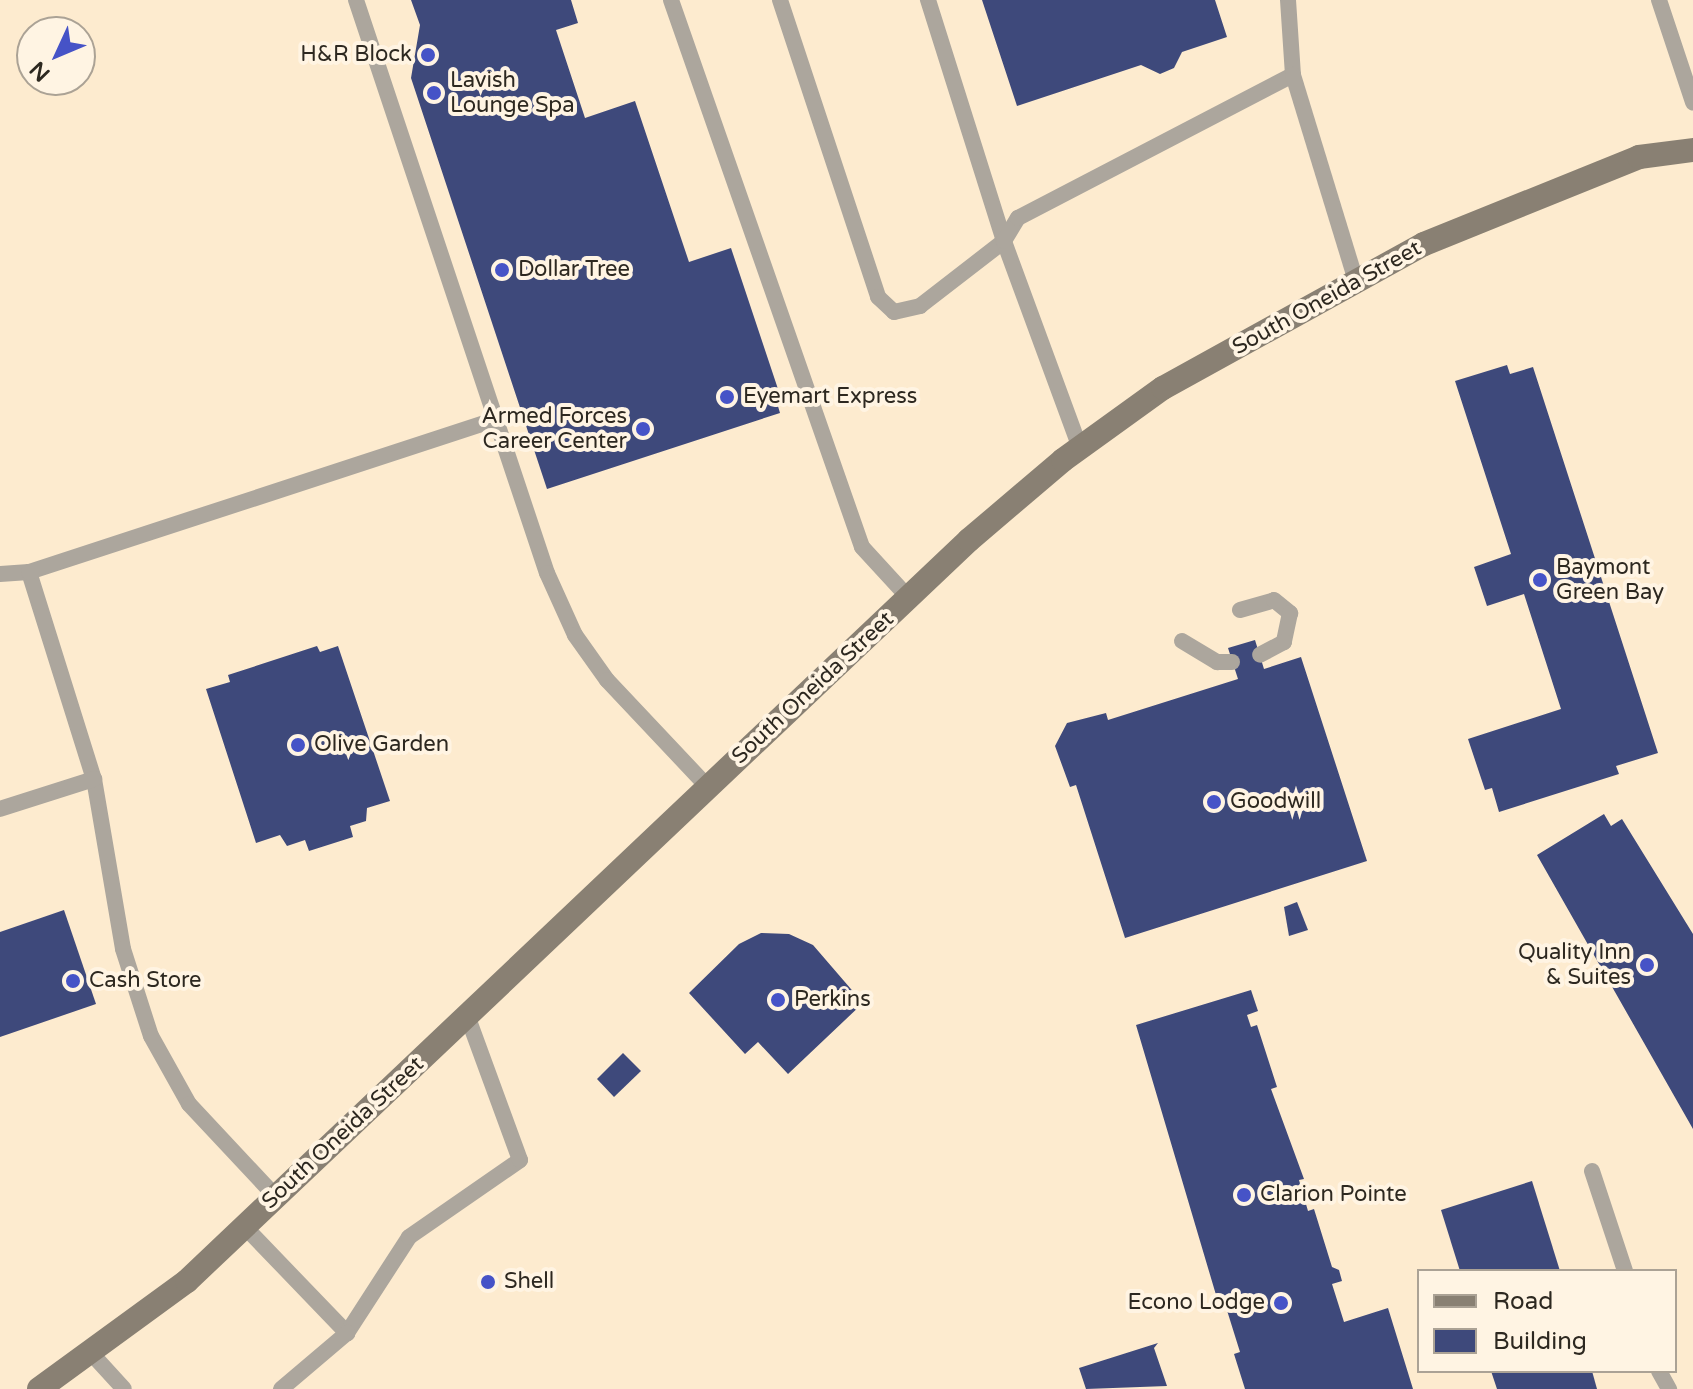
<!DOCTYPE html>
<html>
<head>
<meta charset="utf-8">
<style>
	body { margin:0 }
	#map { position:relative; width:1693px; height:1389px; overflow:hidden; background:#fff4e3; font-family:"Varela Round",sans-serif }
	div>[style] { position:absolute }
	[style*='--x'] { left:calc(var(--x)*1px); top:calc(var(--y)*1px); width:calc(var(--w)*1px); rotate:calc(var(--a)*1deg) }
	.built>* { inset:0; background:#fdebcf }
	.building>* { inset:0; background:#3e497b }
	.lane>* { height:16px; margin:-8px; padding:0 8px; transform-origin:8px; border-radius:8px; background:#aca69d }
	.secondary>* { height:24px; margin:-12px; padding:0 12px; transform-origin:12px; border-radius:12px; background:#898073 }
	.dots>* { width:22px; height:22px; translate:-50% -50%; box-sizing:border-box; border:4px solid #fff4e3; border-radius:50% }
	span { translate:-50% -50%; white-space:nowrap; text-align:center; line-height:1.15; -webkit-text-stroke:8px #fff4e3; paint-order:stroke }
	.poi-label { font-size:22px; color:#2d2820 }
	.right { translate:-100% -50%; text-align:right }
	.left { translate:0 -50%; text-align:left }
	.street-label { font-size:22px; color:#2d2820 }
	.legend { position:absolute; left:1417px; top:1269px; width:260px; height:104px; box-sizing:border-box; background:#fff4e3; border:2px solid #aba295; margin:0; padding:10px 14px; list-style:none; font-size:24px; color:#2d2820 }
	.legend li { display:flex; align-items:center; gap:16px; height:40px }
	.legend b { width:40px; border:2px solid #aba295 }
	.north { position:absolute; left:16px; top:16px; width:80px; height:80px; box-sizing:border-box; background:#fff4e3; border:2px solid #aba295; border-radius:50%; rotate:226deg; font-size:22px; font-weight:700; line-height:32px; text-align:center; color:#2d2820 }
	.north::after { content:''; display:block; margin:auto; width:28px; height:36px; background:#4653c7; clip-path:polygon(50% 0,100% 100%,50% 72%,0 100%) }
</style>
</head>
<body>
<div id="map">
	<div class="built">
		<i style="clip-path:polygon(evenodd,0 0,1693px 0,1693px 1389px,0 1389px,0 0,32px 32px,80px 32px,80px 80px,32px 80px,32px 32px,0 0,1419px 1271px,1675px 1271px,1675px 1371px,1419px 1371px,1419px 1271px)"></i>
	</div>
	<div class="building">
		<i style="clip-path:polygon(411px 0,571px 0,578px 23px,556px 30px,585px 118px,635px 101px,689px 262px,731px 248px,780px 395px,775px 396px,780px 413px,547px 489px,411px 78px,420px 25px)"></i>
		<i style="clip-path:polygon(982px 0,1215px 0,1227px 37px,1182px 52px,1174px 68px,1160px 74px,1141px 65px,1017px 106px)"></i>
		<i style="clip-path:polygon(1507px 365px,1510px 374px,1533px 367px,1658px 753px,1616px 766px,1619px 774px,1499px 812px,1492px 788px,1485px 790px,1468px 739px,1561px 709px,1524px 594px,1487px 606px,1474px 567px,1511px 554px,1455px 381px)"></i>
		<i style="clip-path:polygon(1255px 640px,1264px 669px,1301px 657px,1367px 861px,1125px 938px,1076px 785px,1070px 787px,1055px 746px,1067px 723px,1106px 713px,1108px 720px,1238px 679px,1228px 648px)"></i>
		<i style="clip-path:polygon(317px 646px,320px 652px,338px 646px,390px 801px,367px 808px,366px 821px,350px 826px,353px 837px,309px 851px,305px 840px,287px 846px,280px 835px,256px 843px,206px 689px,230px 682px,228px 675px)"></i>
		<i style="clip-path:polygon(1604px 814px,1611px 826px,1622px 819px,1693px 934px,1693px 1129px,1537px 855px)"></i>
		<i style="clip-path:polygon(1297px 902px,1308px 930px,1289px 936px,1284px 907px)"></i>
		<i style="clip-path:polygon(64px 910px,96px 1004px,0 1037px,0 932px)"></i>
		<i style="clip-path:polygon(761px 933px,789px 934px,813px 945px,863px 1003px,788px 1074px,758px 1042px,745px 1054px,689px 993px,739px 944px)"></i>
		<i style="clip-path:polygon(1251px 990px,1258px 1011px,1247px 1015px,1251px 1027px,1257px 1025px,1277px 1087px,1271px 1089px,1304px 1179px,1299px 1180px,1308px 1211px,1314px 1209px,1332px 1267px,1339px 1270px,1342px 1281px,1332px 1284px,1344px 1322px,1388px 1308px,1413px 1389px,1245px 1389px,1234px 1354px,1240px 1352px,1225px 1304px,1219px 1305px,1136px 1025px)"></i>
		<i style="clip-path:polygon(623px 1053px,641px 1071px,614px 1097px,597px 1079px)"></i>
		<i style="clip-path:polygon(1532px 1181px,1560px 1271px,1460px 1271px,1441px 1210px)"></i>
		<i style="clip-path:polygon(1158px 1343px,1154px 1348px,1167px 1386px,1086px 1389px,1079px 1368px)"></i>
		<i style="clip-path:polygon(1491px 1371px,1592px 1371px,1597px 1389px,1497px 1389px)"></i>
	</div>
	<div class="lane">
		<i style="--x:356;--y:0;--w:604;--a:71.57"></i>
		<i style="--x:547;--y:573;--w:68;--a:65.7"></i>
		<i style="--x:575;--y:635;--w:55;--a:54.6"></i>
		<i style="--x:607;--y:680;--w:147;--a:46.7"></i>
		<i style="--x:671;--y:0;--w:579;--a:70.75"></i>
		<i style="--x:862;--y:547;--w:68;--a:47.4"></i>
		<i style="--x:780;--y:0;--w:313;--a:71.7"></i>
		<i style="--x:878;--y:297;--w:22;--a:43"></i>
		<i style="--x:894;--y:312;--w:27;--a:-13"></i>
		<i style="--x:920;--y:306;--w:106;--a:-37.7"></i>
		<i style="--x:1004;--y:241;--w:253;--a:-107.5"></i>
		<i style="--x:1288;--y:0;--w:75;--a:86.2"></i>
		<i style="--x:1659;--y:0;--w:108;--a:71.6"></i>
		<i style="--x:1080;--y:448;--w:221;--a:-110.2"></i>
		<i style="--x:1004;--y:241;--w:27;--a:-59"></i>
		<i style="--x:1018;--y:218;--w:310;--a:-27.5"></i>
		<i style="--x:1293;--y:75;--w:215;--a:73"></i>
		<i style="--x:29;--y:572;--w:217;--a:72.6"></i>
		<i style="--x:94;--y:779;--w:172;--a:80.3"></i>
		<i style="--x:123;--y:949;--w:91;--a:72.2"></i>
		<i style="--x:151;--y:1036;--w:78;--a:60.8"></i>
		<i style="--x:189;--y:1104;--w:127;--a:46.9"></i>
		<i style="--x:0;--y:574;--w:29;--a:-4"></i>
		<i style="--x:29;--y:572;--w:491;--a:-18.1"></i>
		<i style="--x:1240;--y:610;--w:35;--a:-16"></i>
		<i style="--x:1274;--y:600;--w:21;--a:39"></i>
		<i style="--x:1290;--y:613;--w:30;--a:102"></i>
		<i style="--x:1284;--y:642;--w:27;--a:152"></i>
		<i style="--x:1182;--y:641;--w:41;--a:31"></i>
		<i style="--x:1217;--y:662;--w:15;--a:0"></i>
		<i style="--x:0;--y:809;--w:99;--a:-17.7"></i>
		<i style="--x:1592;--y:1171;--w:105;--a:71.7"></i>
		<i style="--x:244;--y:1226;--w:149;--a:46.1"></i>
		<i style="--x:347;--y:1333;--w:114;--a:-57.1"></i>
		<i style="--x:409;--y:1237;--w:135;--a:-34.7"></i>
		<i style="--x:520;--y:1160;--w:154;--a:-110.1"></i>
		<i style="--x:92;--y:1354;--w:47;--a:47.6"></i>
		<i style="--x:1659;--y:1371;--w:21;--a:61"></i>
		<i style="--x:281;--y:1389;--w:87;--a:-40.3"></i>
	</div>
	<div class="secondary">
		<i style="--x:39;--y:1389;--w:183;--a:-36.1"></i>
		<i style="--x:187;--y:1281;--w:1077;--a:-43.46"></i>
		<i style="--x:969;--y:540;--w:123;--a:-40.4"></i>
		<i style="--x:1063;--y:460;--w:123;--a:-35.8"></i>
		<i style="--x:1163;--y:388;--w:298;--a:-28.9"></i>
		<i style="--x:1424;--y:244;--w:232;--a:-22"></i>
		<i style="--x:1639;--y:157;--w:54;--a:-7.4"></i>
	</div>
	<div class="dots">
		<i style="left:428px;top:55px;background:#4653c7"></i>
		<i style="left:434px;top:93px;background:#4653c7"></i>
		<i style="left:502px;top:270px;background:#4653c7"></i>
		<i style="left:727px;top:397px;background:#4653c7"></i>
		<i style="left:643px;top:429px;background:#4653c7"></i>
		<i style="left:1540px;top:580px;background:#4653c7"></i>
		<i style="left:298px;top:745px;background:#4653c7"></i>
		<i style="left:1214px;top:802px;background:#4653c7"></i>
		<i style="left:1647px;top:965px;background:#4653c7"></i>
		<i style="left:73px;top:981px;background:#4653c7"></i>
		<i style="left:778px;top:1000px;background:#4653c7"></i>
		<i style="left:1244px;top:1195px;background:#4653c7"></i>
		<i style="left:488px;top:1282px;background:#4653c7"></i>
		<i style="left:1281px;top:1303px;background:#4653c7"></i>
	</div>
	<div class="poi-label">
		<span class="right" style="left:412px;top:55px">H&amp;R Block</span>
		<span class="left" style="left:450px;top:93px">Lavish<br>Lounge Spa</span>
		<span class="left" style="left:518px;top:270px">Dollar Tree</span>
		<span class="left" style="left:743px;top:397px">Eyemart Express</span>
		<span class="right" style="left:627px;top:429px">Armed Forces<br>Career Center</span>
		<span class="left" style="left:1556px;top:580px">Baymont<br>Green Bay</span>
		<span class="left" style="left:314px;top:745px">Olive Garden</span>
		<span class="left" style="left:1230px;top:802px">Goodwill</span>
		<span class="right" style="left:1631px;top:965px">Quality Inn<br>&amp; Suites</span>
		<span class="left" style="left:89px;top:981px">Cash Store</span>
		<span class="left" style="left:794px;top:1000px">Perkins</span>
		<span class="left" style="left:1260px;top:1195px">Clarion Pointe</span>
		<span class="left" style="left:504px;top:1282px">Shell</span>
		<span class="right" style="left:1265px;top:1303px">Econo Lodge</span>
	</div>
	<div class="street-label">
		<span style="left:1327px;top:298px;rotate:-29deg">South Oneida Street</span>
		<span style="left:813px;top:688px;rotate:-43deg">South Oneida Street</span>
		<span style="left:343px;top:1133px;rotate:-43deg">South Oneida Street</span>
	</div>
	<ul class="legend">
	<li><b style="height:10px;background:#898073"></b>Road</li>
	<li><b style="height:22px;background:#3e497b"></b>Building</li>
	</ul>
	<div class="north">N</div>
</div>
</body>
</html>
